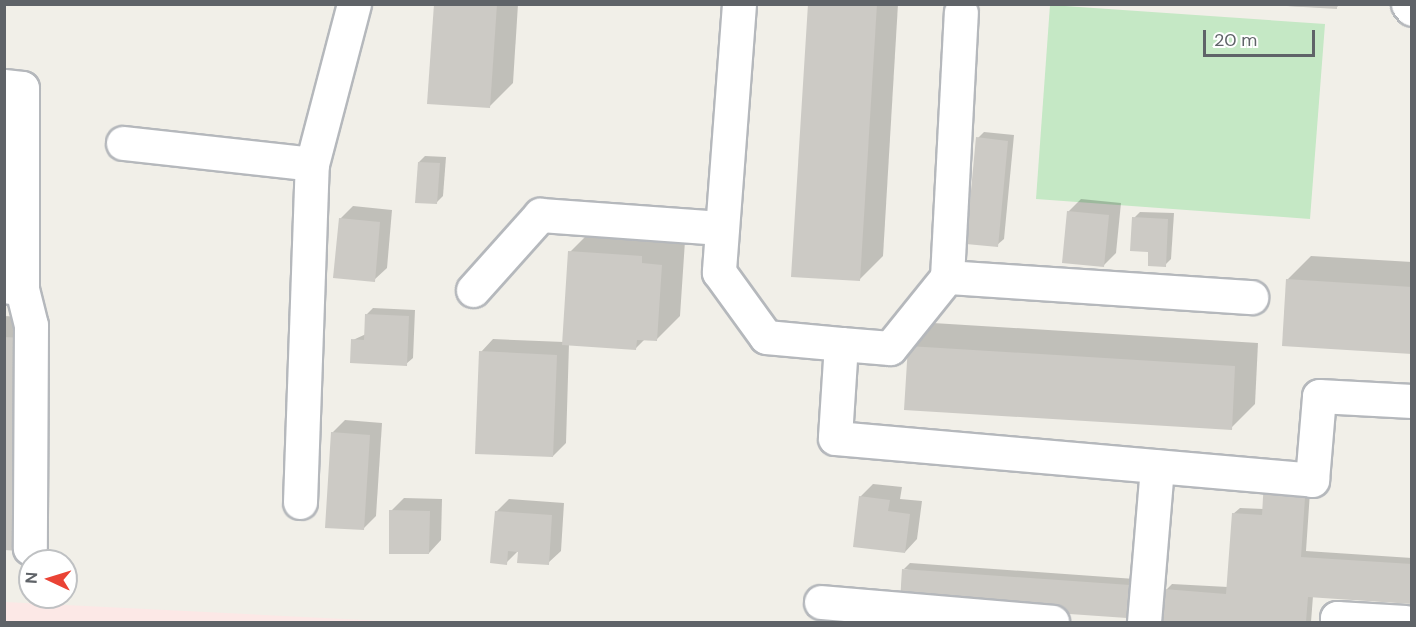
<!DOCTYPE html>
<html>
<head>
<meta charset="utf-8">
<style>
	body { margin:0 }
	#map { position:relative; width:1416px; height:627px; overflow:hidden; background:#f1efe8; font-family:"DM Sans",sans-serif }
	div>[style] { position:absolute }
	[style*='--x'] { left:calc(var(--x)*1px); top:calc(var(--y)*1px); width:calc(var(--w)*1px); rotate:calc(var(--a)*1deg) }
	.medical>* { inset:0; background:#fce8e6 }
	.green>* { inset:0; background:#c5e8c5 }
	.shadow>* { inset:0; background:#0003 }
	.building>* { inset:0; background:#cccac5 }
	.roads { filter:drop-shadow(2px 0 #b5b8bc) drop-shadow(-2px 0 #b5b8bc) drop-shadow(0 2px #b5b8bc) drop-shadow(0 -2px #b5b8bc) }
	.minor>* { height:33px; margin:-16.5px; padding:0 16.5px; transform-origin:16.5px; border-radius:16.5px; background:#fff }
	span { translate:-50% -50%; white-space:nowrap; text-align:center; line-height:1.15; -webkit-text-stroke:4.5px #fff; paint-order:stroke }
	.frame { position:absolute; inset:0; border:6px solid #5f6368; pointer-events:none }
	.north { position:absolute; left:18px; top:549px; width:60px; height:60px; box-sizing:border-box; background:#fff; border:2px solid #bfc1c3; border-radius:50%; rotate:274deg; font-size:16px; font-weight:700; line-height:24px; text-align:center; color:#5f6368 }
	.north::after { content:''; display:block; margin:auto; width:21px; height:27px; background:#ea4335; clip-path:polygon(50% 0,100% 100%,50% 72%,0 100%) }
	.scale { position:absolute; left:1203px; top:30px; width:112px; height:27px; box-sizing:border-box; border:3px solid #5f6368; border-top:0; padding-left:8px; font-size:18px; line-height:21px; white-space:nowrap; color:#5f6368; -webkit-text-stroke:4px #fff; paint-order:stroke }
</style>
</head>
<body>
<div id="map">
	<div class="medical">
		<i style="clip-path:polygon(4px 602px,5px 602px,403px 622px,5px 622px)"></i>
	</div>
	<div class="green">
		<i style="clip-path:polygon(1050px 5px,1325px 24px,1310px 219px,1036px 199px)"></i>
	</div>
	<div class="shadow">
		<i style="clip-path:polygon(435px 4px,518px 4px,513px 83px,489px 107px)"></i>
		<i style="clip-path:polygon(809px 4px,898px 4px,883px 256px,859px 280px)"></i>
		<i style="clip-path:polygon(1240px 4px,1340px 4px,1336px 8px)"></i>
		<i style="clip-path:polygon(984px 132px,1014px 135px,1004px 239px,997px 245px,978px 138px)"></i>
		<i style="clip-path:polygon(425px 156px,446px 157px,443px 196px,436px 203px,419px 162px)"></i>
		<i style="clip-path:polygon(1081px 199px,1121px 203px,1116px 253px,1103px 266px,1068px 212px)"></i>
		<i style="clip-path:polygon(353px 206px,392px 210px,387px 268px,374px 280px,340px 219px)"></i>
		<i style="clip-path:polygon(1140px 212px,1174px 213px,1171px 259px,1165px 265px,1149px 251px,1134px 218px)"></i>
		<i style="clip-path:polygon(594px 228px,685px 241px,680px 316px,656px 340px,645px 339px,636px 348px,569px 344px,566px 443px,553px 456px,481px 352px,493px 339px,564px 342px,570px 252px)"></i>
		<i style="clip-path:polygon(1311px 256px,1412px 262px,1412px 352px,1287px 280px)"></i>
		<i style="clip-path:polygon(373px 308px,415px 310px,413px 358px,406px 364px,353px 340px,366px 334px,367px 314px)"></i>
		<i style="clip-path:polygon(4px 316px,43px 318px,4px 549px)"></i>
		<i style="clip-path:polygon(933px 323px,1258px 343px,1255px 404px,1231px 428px,909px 347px)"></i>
		<i style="clip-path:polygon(345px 420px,382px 423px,376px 516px,363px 529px,332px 433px)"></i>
		<i style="clip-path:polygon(1311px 477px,1306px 551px,1412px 558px,1412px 603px,1313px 596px,1311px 622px,1163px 622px,1166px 590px,1172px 584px,1228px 587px,1233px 514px,1240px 508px,1264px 509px)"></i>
		<i style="clip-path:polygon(873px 484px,902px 487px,900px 499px,922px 501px,917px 539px,905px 552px,860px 497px)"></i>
		<i style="clip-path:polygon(404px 498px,442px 499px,441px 540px,429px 553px,391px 511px)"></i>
		<i style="clip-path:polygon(509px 499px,564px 503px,561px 551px,548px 563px,520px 549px,506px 563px,496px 512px)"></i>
		<i style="clip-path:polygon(910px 563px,1135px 579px,1133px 610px,1127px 616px,904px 569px)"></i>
	</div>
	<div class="building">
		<i style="clip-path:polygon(434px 4px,497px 4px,490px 108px,427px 104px)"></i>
		<i style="clip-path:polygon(808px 4px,877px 4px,860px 281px,791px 277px)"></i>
		<i style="clip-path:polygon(1253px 4px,1337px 4px,1337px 9px)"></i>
		<i style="clip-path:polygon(976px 137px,1008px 141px,998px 247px,966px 244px)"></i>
		<i style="clip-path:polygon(418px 162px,440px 163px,437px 204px,415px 203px)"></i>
		<i style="clip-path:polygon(1067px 211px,1109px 215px,1104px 267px,1062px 263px)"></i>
		<i style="clip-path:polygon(1132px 217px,1168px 219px,1166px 267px,1148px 266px,1148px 252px,1130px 251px)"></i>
		<i style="clip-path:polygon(339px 218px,380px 222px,375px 282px,333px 278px)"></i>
		<i style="clip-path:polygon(568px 251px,642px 256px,642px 263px,662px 265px,657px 341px,637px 340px,636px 350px,562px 345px)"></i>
		<i style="clip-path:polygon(1286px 279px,1412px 287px,1412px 354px,1282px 346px)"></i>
		<i style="clip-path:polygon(365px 314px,409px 316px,407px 366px,350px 363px,351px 339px,364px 340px)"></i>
		<i style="clip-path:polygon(4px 337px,23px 338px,19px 551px,4px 550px)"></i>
		<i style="clip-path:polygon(908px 346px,1235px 366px,1232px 430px,904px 410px)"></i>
		<i style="clip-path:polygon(479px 351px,557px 355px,553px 457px,475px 454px)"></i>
		<i style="clip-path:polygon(331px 432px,370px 435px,364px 530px,325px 528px)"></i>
		<i style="clip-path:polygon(1264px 480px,1306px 483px,1301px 557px,1412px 564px,1412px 604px,1308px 597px,1306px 622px,1162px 622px,1164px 589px,1226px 594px,1232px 513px,1262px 515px)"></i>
		<i style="clip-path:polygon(859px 496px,890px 500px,888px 511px,910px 514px,905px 553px,853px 547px)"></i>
		<i style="clip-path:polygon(389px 510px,430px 511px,429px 554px,389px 554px)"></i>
		<i style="clip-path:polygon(495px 511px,552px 515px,549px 565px,517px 563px,518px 552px,508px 551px,507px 565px,490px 563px)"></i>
		<i style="clip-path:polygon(902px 569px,1130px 585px,1127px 618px,900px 602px)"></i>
	</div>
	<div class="roads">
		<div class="minor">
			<i style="--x:739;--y:4;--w:269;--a:94.3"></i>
			<i style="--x:719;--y:272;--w:80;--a:54.1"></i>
			<i style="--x:766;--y:337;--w:75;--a:5.3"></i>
			<i style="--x:841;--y:344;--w:94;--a:93.7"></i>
			<i style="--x:835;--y:438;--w:479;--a:5"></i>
			<i style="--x:1312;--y:480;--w:84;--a:-85.2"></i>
			<i style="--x:1319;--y:396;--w:93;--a:3.1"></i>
			<i style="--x:1408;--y:4;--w:6;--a:51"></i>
			<i style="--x:4;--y:86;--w:18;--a:6"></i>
			<i style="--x:22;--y:88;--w:201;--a:90"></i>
			<i style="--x:123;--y:143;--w:190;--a:6.3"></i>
			<i style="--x:947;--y:277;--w:305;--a:3.8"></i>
			<i style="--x:4;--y:286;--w:18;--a:9"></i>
			<i style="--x:22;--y:289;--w:37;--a:76"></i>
			<i style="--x:31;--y:325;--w:223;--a:90.3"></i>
			<i style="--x:473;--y:290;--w:101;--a:-48.2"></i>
			<i style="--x:540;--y:215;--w:182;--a:4.1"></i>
			<i style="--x:841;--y:344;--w:49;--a:4.7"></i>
			<i style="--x:890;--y:348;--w:91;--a:-51.2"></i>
			<i style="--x:947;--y:277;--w:265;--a:-87"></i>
			<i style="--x:300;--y:502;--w:338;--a:-88"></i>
			<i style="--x:312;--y:164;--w:165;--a:-75.3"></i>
			<i style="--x:821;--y:602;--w:232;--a:4.9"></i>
			<i style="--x:1144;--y:622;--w:156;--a:-85.2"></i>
			<i style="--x:1337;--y:622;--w:4;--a:-90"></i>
			<i style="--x:1337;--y:618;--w:68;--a:3.4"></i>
		</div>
	</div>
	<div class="frame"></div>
	<div class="north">N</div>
	<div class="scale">20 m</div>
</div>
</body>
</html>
